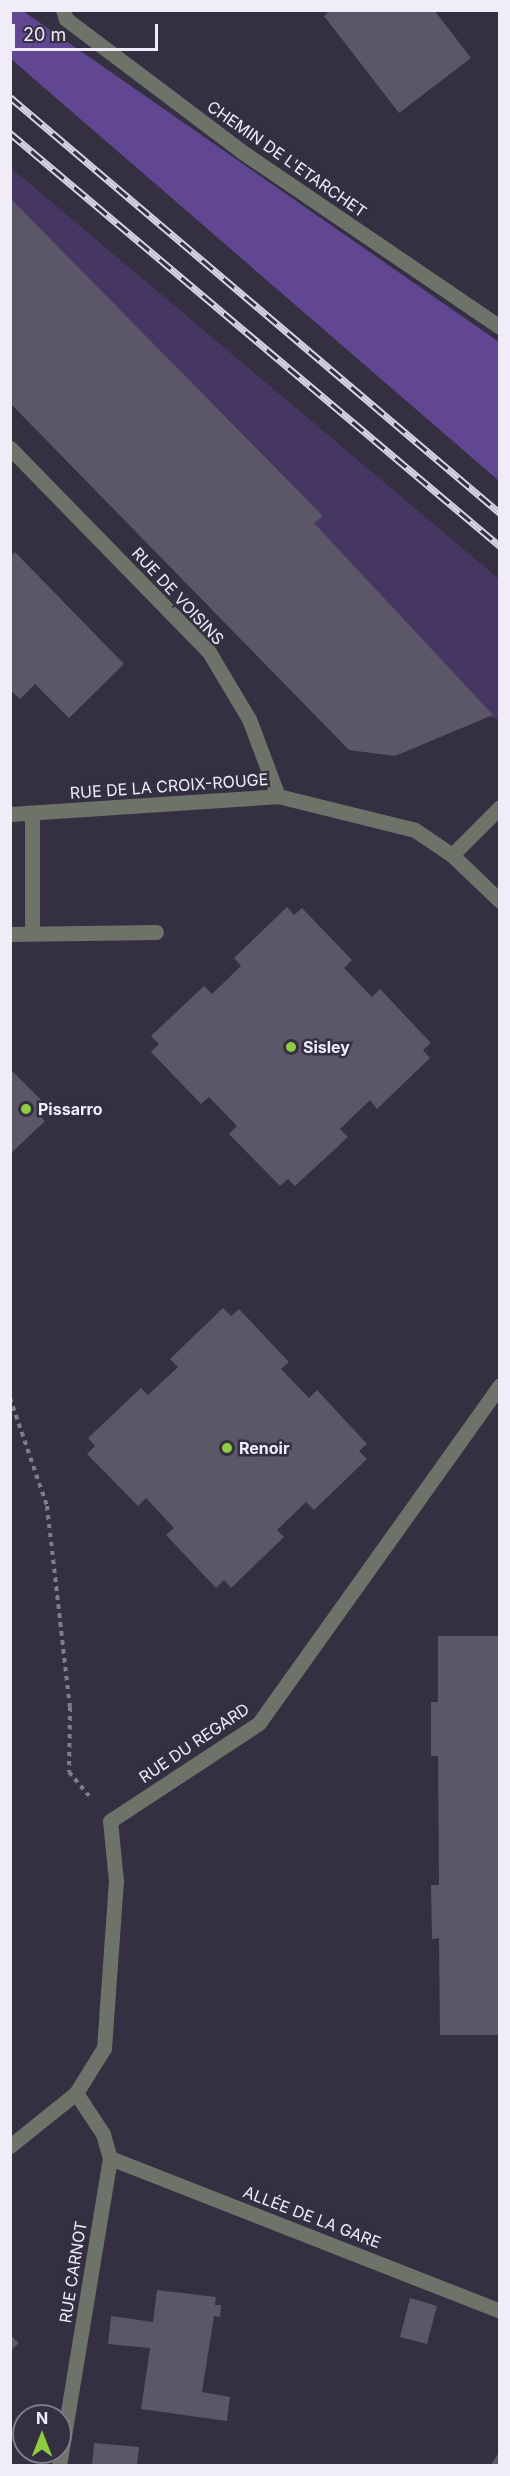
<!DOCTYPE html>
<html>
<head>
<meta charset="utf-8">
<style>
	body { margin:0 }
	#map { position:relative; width:510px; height:2476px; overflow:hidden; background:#342f41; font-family:Inter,sans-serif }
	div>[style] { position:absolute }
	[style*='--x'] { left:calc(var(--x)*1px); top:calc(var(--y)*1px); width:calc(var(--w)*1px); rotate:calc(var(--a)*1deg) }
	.green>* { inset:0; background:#453762 }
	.forest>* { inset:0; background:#614791 }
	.building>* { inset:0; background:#5c5669 }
	.path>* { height:4px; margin-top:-2px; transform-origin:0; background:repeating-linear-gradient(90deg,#817d8c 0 4.5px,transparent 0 9px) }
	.lane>* { height:15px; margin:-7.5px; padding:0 7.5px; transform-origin:7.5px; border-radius:7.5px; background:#6e736a }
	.street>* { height:15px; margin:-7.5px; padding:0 7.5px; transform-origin:7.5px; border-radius:7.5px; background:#6e736a }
	.rail>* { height:7px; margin-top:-3.5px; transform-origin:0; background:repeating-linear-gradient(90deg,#342f41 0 14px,#d6d3df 0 28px); box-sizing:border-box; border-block:2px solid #d6d3df }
	.dots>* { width:16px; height:16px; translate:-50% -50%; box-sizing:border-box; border:3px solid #342f41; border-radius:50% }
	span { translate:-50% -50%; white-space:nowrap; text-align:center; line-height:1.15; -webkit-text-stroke:5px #342f41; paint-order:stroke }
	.street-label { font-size:16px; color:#f0edf8 }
	.poi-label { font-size:16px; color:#f0edf8; font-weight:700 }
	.left { translate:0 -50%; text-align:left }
	.frame { position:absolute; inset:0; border:12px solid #f0edf8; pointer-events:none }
	.north { position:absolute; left:12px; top:2404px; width:60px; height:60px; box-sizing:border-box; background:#342f41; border:2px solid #7f7b8a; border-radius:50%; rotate:0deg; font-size:16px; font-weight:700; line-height:24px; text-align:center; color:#f0edf8 }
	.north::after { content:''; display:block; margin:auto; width:21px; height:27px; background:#8ecd42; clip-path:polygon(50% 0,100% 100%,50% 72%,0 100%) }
	.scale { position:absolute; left:12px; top:24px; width:146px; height:27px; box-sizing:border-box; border:3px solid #f0edf8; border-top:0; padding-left:8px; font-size:18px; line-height:21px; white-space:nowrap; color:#f0edf8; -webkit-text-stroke:4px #342f41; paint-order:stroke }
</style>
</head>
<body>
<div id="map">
	<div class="green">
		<i style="clip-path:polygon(10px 167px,499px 579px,499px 719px,484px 716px,11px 225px)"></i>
	</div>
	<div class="forest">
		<i style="clip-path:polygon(11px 10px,23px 11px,499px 342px,499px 481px,11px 59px)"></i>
	</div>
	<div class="building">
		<i style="clip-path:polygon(330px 10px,434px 10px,471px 58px,399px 113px,324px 16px)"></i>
		<i style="clip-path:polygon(10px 198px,323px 516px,314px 523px,493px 715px,395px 756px,349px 750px,10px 403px)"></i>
		<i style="clip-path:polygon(15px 552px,124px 664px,69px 718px,35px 684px,20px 699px,10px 690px,10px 557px)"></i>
		<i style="clip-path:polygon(287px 907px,294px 915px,302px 908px,352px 960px,344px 968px,372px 997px,380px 989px,431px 1043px,423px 1050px,430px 1058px,377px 1109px,370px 1100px,340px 1129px,348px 1137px,295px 1186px,288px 1179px,280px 1186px,229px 1134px,237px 1126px,209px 1097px,201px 1104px,151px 1052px,159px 1044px,151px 1036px,204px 986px,212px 994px,241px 966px,234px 958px)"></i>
		<i style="clip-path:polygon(10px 1069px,46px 1105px,37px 1113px,45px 1121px,10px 1154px)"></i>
		<i style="clip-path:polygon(223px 1308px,231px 1316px,239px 1309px,289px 1362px,281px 1369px,309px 1398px,317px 1390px,367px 1444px,359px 1451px,367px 1459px,314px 1510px,306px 1502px,277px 1530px,284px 1537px,231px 1588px,224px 1580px,216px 1588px,166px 1535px,174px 1528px,146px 1498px,138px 1506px,87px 1454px,95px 1446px,88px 1438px,141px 1388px,148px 1395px,178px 1367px,170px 1359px)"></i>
		<i style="clip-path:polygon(438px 1636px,500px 1636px,500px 2035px,440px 2035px,439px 1938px,432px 1939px,431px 1885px,439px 1885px,438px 1756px,431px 1756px,431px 1702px,438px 1702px)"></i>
		<i style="clip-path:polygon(157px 2290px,216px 2297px,215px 2305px,221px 2305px,220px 2317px,214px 2316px,202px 2392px,230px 2397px,227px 2421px,141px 2409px,150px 2348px,108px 2344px,111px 2316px,153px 2322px)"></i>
		<i style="clip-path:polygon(410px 2298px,437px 2306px,427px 2344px,400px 2337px)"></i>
		<i style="clip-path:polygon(10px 2335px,19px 2343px,10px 2351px)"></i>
		<i style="clip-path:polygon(94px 2443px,139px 2447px,137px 2466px,92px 2466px)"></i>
		<i style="clip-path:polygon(500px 2451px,500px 2466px,490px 2466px)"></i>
	</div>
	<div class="path">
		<i style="--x:10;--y:1398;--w:114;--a:71.1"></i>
		<i style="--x:47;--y:1506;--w:202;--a:83.5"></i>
		<i style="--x:70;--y:1707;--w:65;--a:90.9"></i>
		<i style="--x:69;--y:1772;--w:31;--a:50"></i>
	</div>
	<div class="lane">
		<i style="--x:32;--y:814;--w:119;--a:90"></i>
		<i style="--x:10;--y:934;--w:146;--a:-0.8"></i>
		<i style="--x:76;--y:2093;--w:53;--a:-58.1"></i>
		<i style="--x:104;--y:2048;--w:167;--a:-85.9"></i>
		<i style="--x:116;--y:1881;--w:60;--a:-95.7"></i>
		<i style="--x:110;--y:1821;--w:178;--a:-33.3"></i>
		<i style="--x:259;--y:1723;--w:415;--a:-54.5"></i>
	</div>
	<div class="street">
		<i style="--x:63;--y:10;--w:9;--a:72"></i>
		<i style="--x:66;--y:19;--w:219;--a:37"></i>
		<i style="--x:241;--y:151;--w:313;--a:34.2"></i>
		<i style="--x:10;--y:448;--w:285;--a:45.7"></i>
		<i style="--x:209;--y:652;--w:78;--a:59.2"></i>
		<i style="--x:249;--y:719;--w:82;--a:69.4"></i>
		<i style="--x:10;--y:814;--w:269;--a:-3.8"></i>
		<i style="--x:278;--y:796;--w:141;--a:13.9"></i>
		<i style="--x:415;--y:830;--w:45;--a:34"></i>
		<i style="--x:452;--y:855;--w:66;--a:43.8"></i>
		<i style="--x:452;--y:855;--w:68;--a:-45"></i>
		<i style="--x:10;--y:2146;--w:85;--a:-38.8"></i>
		<i style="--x:76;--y:2093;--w:49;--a:56.6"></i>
		<i style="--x:103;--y:2134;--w:25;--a:74"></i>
		<i style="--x:110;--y:2158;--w:312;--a:99.4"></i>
		<i style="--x:110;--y:2158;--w:419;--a:21.4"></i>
	</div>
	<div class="rail">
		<i style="--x:10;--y:97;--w:643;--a:40.33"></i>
		<i style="--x:10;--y:133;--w:641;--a:40.13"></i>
	</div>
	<div class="dots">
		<i style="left:291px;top:1047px;background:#8ecd42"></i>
		<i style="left:26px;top:1109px;background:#8ecd42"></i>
		<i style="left:227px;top:1448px;background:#8ecd42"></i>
	</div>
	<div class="street-label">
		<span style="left:287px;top:159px;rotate:35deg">CHEMIN DE L'ETARCHET</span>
		<span style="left:178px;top:596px;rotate:47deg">RUE DE VOISINS</span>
		<span style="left:169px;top:786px;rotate:-4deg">RUE DE LA CROIX-ROUGE</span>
		<span style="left:194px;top:1743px;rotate:-34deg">RUE DU REGARD</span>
		<span style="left:312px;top:2217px;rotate:21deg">ALLÉE DE LA GARE</span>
		<span style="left:73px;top:2272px;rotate:-81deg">RUE CARNOT</span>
	</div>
	<div class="poi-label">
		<span class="left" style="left:303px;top:1047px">Sisley</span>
		<span class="left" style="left:38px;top:1109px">Pissarro</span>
		<span class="left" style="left:239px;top:1448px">Renoir</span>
	</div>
	<div class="frame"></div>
	<div class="north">N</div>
	<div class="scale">20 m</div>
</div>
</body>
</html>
